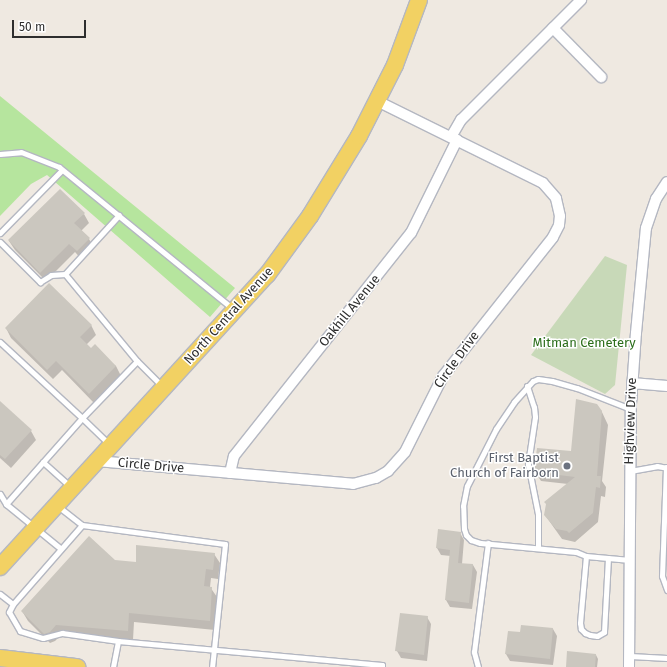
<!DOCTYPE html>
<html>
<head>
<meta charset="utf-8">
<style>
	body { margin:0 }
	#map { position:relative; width:667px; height:667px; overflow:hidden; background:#efe9e1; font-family:"Fira Sans",sans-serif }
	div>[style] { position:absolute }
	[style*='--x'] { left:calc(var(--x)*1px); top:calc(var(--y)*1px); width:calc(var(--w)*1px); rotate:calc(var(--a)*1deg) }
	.green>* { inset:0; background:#b6e59e }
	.cemetery>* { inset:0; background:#c8d9b8 }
	.shadow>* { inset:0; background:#0003 }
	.building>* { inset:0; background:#cbc7bf }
	.roads { filter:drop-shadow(1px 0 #b4b7c1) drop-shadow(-1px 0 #b4b7c1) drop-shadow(0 1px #b4b7c1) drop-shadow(0 -1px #b4b7c1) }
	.service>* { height:5px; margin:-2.5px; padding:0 2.5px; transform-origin:2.5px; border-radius:2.5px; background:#fff }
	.minor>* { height:10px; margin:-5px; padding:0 5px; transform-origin:5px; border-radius:5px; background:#fff }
	.primary>* { height:16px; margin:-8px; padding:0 8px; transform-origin:8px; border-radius:8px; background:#f2d163 }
	.dots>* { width:11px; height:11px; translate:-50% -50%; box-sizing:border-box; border:2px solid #fff; border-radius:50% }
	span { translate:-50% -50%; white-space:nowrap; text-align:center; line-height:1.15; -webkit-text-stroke:3px #fff; paint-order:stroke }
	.street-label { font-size:13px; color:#2e2e2e }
	.park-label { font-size:13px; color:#2c6e1b }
	.worship-label { font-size:13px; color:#5b616d }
	.right { translate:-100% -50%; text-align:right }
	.scale { position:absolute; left:12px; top:20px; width:74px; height:18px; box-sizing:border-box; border:2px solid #2e2e2e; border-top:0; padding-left:5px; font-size:12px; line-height:14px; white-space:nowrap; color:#2e2e2e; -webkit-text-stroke:3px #fff; paint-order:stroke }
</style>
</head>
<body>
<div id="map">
	<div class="green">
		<i style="clip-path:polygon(0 96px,235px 288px,210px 317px,47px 175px,31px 184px,0 216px)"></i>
	</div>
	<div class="cemetery">
		<i style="clip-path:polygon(605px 256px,627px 265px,615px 385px,605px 394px,531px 355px)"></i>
	</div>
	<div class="shadow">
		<i style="clip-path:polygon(84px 214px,89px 223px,81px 231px,89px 239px,94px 248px,82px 260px,75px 252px,46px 281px,15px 250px,9px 241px)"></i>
		<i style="clip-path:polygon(91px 325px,96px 335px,86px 345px,116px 366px,121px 376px,94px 403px,62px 370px,53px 379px,11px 338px,6px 328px)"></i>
		<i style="clip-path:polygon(0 403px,31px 431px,36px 440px,11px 468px,0 458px)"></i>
		<i style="clip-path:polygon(601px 410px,608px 425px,602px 481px,606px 487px,605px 497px,601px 496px,598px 522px,575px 542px,562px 539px,545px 515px,568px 484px,541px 481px,535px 472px,571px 453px)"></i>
		<i style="clip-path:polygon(439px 531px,460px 533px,464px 540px,462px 564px,473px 565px,477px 572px,472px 609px,450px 607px,446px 600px,451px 556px,441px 555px,437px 548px)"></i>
		<i style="clip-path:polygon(214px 554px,220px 563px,218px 579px,211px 578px,210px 587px,217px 597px,215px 630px,134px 622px,133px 640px,62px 634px,55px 641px,50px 643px,28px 621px,22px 611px,115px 561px,137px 563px)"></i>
		<i style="clip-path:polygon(401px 614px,427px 617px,431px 624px,427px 661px,401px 658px,397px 651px)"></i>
		<i style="clip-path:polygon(553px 629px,557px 636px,553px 665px,510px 661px,506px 654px,521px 633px)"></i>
		<i style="clip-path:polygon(596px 655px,598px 659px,597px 667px,567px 667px)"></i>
	</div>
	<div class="building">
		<i style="clip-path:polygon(60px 189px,85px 213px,74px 223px,90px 238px,77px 251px,69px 244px,40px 273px,8px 240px)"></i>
		<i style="clip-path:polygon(49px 283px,92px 325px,80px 337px,91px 348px,95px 344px,116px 366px,89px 394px,56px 361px,47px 370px,5px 328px)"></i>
		<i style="clip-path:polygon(576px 399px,597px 404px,602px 411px,597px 476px,601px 476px,600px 488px,596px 487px,593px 513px,569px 533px,567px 531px,556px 529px,544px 515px,546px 504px,544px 502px,575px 477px,534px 472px,537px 448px,571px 451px)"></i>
		<i style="clip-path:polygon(0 401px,32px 430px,5px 459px,0 455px)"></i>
		<i style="clip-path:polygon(438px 529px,461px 532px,458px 563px,473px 564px,469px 603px,445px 600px,450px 550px,436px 548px)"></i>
		<i style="clip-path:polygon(89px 536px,115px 560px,136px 562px,136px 545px,215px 553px,213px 570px,206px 569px,204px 586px,212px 587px,210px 621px,129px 613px,128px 631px,56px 625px,50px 632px,44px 634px,21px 611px)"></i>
		<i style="clip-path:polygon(400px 613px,428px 616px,424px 655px,395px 651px)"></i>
		<i style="clip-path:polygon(521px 625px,553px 628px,550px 659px,505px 654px,508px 631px,520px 632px)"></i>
		<i style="clip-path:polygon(567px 651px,596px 654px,595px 667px,566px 667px)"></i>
	</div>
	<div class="roads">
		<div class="service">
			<i style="--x:0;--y:154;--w:21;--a:-5"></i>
			<i style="--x:21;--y:152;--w:41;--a:21.5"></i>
			<i style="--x:59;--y:167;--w:225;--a:39.2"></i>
			<i style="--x:0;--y:233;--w:88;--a:-45.5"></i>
			<i style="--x:0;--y:242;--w:57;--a:45"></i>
			<i style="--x:40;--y:282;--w:13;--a:-32"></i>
			<i style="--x:51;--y:275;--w:14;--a:-4"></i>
			<i style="--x:65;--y:274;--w:80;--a:-47.5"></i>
			<i style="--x:65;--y:274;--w:113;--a:50.4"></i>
			<i style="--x:0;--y:342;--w:112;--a:42.8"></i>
			<i style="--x:82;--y:418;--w:59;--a:131.6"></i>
			<i style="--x:527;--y:386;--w:22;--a:72"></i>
			<i style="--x:534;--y:407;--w:10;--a:84"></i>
			<i style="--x:535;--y:417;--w:48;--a:98.5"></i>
			<i style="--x:528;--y:464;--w:51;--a:78.7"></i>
			<i style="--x:538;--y:514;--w:34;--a:90"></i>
			<i style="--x:109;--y:444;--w:37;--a:-136"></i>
			<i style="--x:82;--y:418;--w:79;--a:-46"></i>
			<i style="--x:137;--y:361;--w:35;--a:45"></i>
			<i style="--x:666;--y:467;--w:109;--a:92.1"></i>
			<i style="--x:662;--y:576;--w:15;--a:70"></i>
			<i style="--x:630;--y:471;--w:27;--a:-10"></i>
			<i style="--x:657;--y:466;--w:10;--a:11"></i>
			<i style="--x:0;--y:494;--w:12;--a:59"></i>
			<i style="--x:6;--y:504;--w:70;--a:39.2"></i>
			<i style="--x:6;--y:504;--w:56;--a:-48.6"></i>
			<i style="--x:43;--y:462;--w:38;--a:42"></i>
			<i style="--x:59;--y:507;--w:29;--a:38"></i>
			<i style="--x:82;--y:525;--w:144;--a:7.6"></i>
			<i style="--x:225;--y:544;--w:124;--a:96"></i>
			<i style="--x:82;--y:525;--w:105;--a:131.1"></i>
			<i style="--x:13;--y:604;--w:9;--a:117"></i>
			<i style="--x:9;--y:612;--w:22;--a:60"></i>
			<i style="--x:20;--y:631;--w:24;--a:17"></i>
			<i style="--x:43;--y:638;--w:20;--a:-15"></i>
			<i style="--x:62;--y:633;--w:57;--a:8.1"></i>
			<i style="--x:118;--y:641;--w:265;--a:5.2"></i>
			<i style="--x:382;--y:665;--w:2;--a:90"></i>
			<i style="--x:586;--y:556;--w:11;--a:-158"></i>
			<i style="--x:576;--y:552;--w:96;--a:-174.6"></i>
			<i style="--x:480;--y:543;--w:9;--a:-162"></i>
			<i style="--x:471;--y:540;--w:7;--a:-135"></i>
			<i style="--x:466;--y:535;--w:6;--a:-108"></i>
			<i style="--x:464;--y:529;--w:23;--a:-92"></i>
			<i style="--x:463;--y:506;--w:20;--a:-79"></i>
			<i style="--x:467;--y:486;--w:64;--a:-63"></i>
			<i style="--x:496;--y:429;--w:32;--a:-56"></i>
			<i style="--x:514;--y:402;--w:28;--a:-48"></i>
			<i style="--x:533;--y:381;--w:5;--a:-22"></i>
			<i style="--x:538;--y:379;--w:14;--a:8"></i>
			<i style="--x:552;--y:381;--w:26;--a:16"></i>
			<i style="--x:577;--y:388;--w:58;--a:21.3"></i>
			<i style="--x:608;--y:558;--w:74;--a:93.1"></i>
			<i style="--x:604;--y:632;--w:8;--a:150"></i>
			<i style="--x:597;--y:636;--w:7;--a:-172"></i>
			<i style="--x:590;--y:635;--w:5;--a:-158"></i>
			<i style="--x:585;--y:633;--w:6;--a:-135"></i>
			<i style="--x:581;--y:629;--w:6;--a:-99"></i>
			<i style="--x:580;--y:623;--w:67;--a:-84.9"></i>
			<i style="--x:586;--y:556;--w:44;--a:5.2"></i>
			<i style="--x:0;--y:594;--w:16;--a:38"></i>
			<i style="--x:630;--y:656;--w:37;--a:3"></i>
			<i style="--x:113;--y:667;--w:26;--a:-79"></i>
			<i style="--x:478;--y:667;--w:16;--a:-105"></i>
			<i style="--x:474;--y:652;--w:110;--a:-82.7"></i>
		</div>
		<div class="minor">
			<i style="--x:553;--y:28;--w:69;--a:45.6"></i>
			<i style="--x:451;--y:137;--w:20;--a:-60"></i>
			<i style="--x:461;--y:120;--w:170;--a:-45"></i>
			<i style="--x:632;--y:383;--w:35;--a:5"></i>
			<i style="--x:97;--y:461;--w:257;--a:5.1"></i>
			<i style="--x:353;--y:484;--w:24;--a:-15"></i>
			<i style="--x:376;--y:478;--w:14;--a:-30"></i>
			<i style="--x:388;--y:471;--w:25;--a:-48"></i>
			<i style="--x:405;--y:452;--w:85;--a:-63.4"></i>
			<i style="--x:443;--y:376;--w:177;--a:-51.6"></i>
			<i style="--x:553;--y:237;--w:13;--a:-63"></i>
			<i style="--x:559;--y:225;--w:9;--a:-84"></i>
			<i style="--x:560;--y:216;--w:18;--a:-103"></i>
			<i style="--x:556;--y:198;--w:20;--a:-131"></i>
			<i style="--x:543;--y:183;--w:185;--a:-153.7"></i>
			<i style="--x:230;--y:473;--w:17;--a:-77"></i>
			<i style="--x:234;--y:456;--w:285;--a:-51.6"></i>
			<i style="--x:411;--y:233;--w:104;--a:-63.7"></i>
			<i style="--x:629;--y:667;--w:263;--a:-89.6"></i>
			<i style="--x:631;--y:404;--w:71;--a:-86"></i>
			<i style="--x:636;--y:333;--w:105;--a:-84.6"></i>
			<i style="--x:646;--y:228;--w:31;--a:-71"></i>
			<i style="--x:656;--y:199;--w:20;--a:-57"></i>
		</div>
		<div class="primary">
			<i style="--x:0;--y:567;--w:396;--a:-47.6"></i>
			<i style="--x:267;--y:275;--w:73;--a:-53.9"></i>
			<i style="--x:310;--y:216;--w:94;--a:-58.5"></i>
			<i style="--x:359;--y:136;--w:80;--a:-63.1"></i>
			<i style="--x:395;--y:65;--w:69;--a:-69.7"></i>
			<i style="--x:0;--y:658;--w:78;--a:6.7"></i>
		</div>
	</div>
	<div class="dots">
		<i style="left:567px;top:466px;background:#6b7280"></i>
	</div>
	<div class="street-label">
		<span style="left:350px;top:311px;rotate:-51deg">Oakhill Avenue</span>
		<span style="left:229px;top:316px;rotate:-48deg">North Central Avenue</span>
		<span style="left:457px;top:360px;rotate:-54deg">Circle Drive</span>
		<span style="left:631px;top:421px;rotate:-88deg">Highview Drive</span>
		<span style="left:151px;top:466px;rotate:5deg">Circle Drive</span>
	</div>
	<div class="park-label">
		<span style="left:584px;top:343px">Mitman Cemetery</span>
	</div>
	<div class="worship-label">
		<span class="right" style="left:559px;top:466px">First Baptist<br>Church of Fairborn</span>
	</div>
	<div class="scale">50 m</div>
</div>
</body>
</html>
